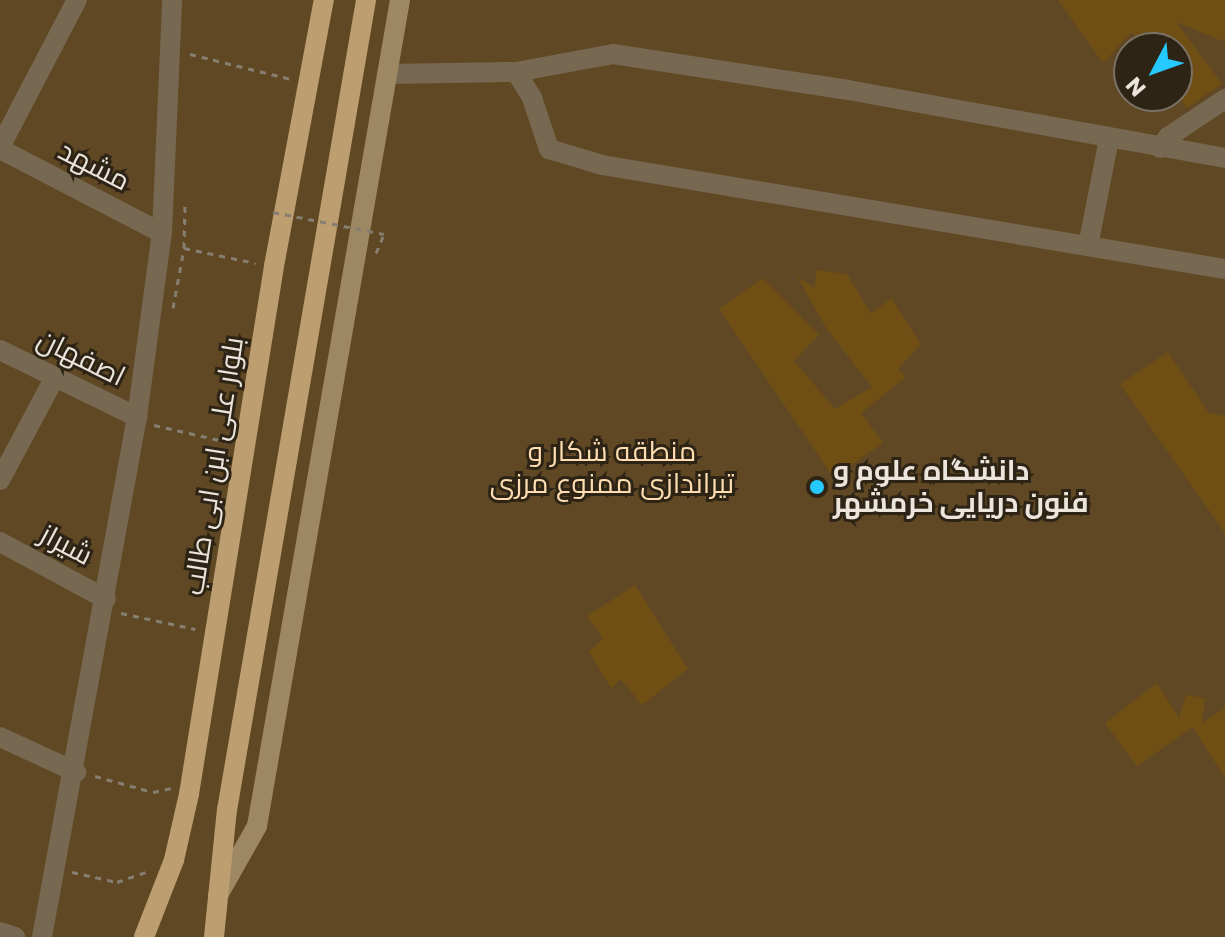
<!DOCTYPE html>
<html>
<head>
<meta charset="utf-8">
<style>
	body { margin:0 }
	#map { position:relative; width:1225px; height:937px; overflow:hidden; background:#382e1f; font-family:Poppins,Cairo,sans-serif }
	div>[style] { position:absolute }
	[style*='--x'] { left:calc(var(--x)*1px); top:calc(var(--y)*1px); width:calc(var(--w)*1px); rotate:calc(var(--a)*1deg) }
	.green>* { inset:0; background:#5f4823 }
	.building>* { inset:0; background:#704f15 }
	.path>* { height:3px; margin-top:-1.5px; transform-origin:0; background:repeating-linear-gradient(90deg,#867e71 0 6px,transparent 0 12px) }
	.minor>* { height:20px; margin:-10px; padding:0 10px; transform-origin:10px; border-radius:10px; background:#776852 }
	.tertiary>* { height:20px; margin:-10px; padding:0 10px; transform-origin:10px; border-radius:10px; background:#776852 }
	.secondary>* { height:20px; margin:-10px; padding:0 10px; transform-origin:10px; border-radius:10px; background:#9e8763 }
	.primary>* { height:20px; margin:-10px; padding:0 10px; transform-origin:10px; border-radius:10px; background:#bd9e70 }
	.path-bridge>* { height:3px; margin-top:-1.5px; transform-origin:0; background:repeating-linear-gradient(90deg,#867e71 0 6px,transparent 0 12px) }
	.dots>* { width:22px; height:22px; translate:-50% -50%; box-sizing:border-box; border:4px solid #2e2416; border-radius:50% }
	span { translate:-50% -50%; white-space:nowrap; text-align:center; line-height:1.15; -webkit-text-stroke:6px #2e2416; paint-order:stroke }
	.street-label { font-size:28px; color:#ebe5db }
	.park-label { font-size:28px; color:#fedeb1 }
	.poi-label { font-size:28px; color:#ebe5db; font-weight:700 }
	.left { translate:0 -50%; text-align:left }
	.north { position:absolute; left:1113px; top:32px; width:80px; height:80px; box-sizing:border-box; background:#2e2416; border:2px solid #7a7165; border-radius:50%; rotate:229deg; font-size:22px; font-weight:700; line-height:32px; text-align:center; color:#ebe5db }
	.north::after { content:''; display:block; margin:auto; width:28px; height:36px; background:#26c9fe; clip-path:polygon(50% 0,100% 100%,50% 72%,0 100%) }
</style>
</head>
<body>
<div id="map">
	<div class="green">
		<i style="clip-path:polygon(evenodd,0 0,1225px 0,1225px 937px,0 937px,0 0,1129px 48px,1177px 48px,1177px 96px,1129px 96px,1129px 48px)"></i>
	</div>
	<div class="building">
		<i style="clip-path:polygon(1058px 0,1225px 0,1225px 42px,1176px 22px,1222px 84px,1187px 108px,1177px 94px,1177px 48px,1144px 48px,1132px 32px,1103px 63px)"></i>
		<i style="clip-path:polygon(816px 270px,847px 274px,871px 314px,891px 298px,921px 344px,898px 369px,906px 377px,861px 413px,883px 443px,833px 477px,719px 309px,763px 278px,819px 335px,794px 361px,835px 409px,872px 387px,826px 328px,797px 276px,815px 288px)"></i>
		<i style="clip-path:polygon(1168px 352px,1209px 413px,1225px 416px,1225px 533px,1120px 384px)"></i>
		<i style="clip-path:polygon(635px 585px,688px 669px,642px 705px,621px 679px,611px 688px,589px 652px,603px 638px,587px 616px)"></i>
		<i style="clip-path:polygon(1157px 683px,1179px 718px,1186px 695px,1205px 698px,1202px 723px,1225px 708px,1225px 778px,1193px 727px,1137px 766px,1105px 723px)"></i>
	</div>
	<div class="path">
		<i style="--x:190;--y:54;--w:104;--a:13.9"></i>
		<i style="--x:184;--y:248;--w:73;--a:11.9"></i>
		<i style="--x:376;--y:253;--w:21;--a:-67"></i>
		<i style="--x:173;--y:308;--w:61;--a:-79.6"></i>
		<i style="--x:184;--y:248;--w:44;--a:-88.7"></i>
		<i style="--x:154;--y:425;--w:76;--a:12.9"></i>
		<i style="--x:121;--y:613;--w:76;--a:12.2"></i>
		<i style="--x:95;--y:776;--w:60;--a:15.4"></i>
		<i style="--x:153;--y:792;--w:19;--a:-12"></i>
		<i style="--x:72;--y:872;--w:46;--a:12.5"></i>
		<i style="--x:117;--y:882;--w:34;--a:-19"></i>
	</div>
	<div class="minor">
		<i style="--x:516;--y:72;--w:31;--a:58"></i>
		<i style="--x:532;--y:98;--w:54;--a:71.6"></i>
		<i style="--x:549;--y:149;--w:55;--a:16.8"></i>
		<i style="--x:602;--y:165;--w:632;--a:9.48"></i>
		<i style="--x:387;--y:74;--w:129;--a:-0.9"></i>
		<i style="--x:516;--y:72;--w:99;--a:-10.5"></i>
		<i style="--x:613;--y:54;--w:238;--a:8.7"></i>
		<i style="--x:848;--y:90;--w:383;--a:10.2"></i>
		<i style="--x:0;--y:147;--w:166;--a:-62.4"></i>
		<i style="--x:1160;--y:148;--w:14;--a:-54"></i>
		<i style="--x:1168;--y:137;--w:69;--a:-33.7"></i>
		<i style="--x:0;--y:149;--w:182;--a:27.4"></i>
		<i style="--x:1088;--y:246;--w:109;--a:-78.9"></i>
		<i style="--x:0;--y:350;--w:153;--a:26.1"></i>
		<i style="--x:0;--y:480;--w:115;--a:-61.9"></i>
		<i style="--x:0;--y:542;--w:120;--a:28.3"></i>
		<i style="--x:0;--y:737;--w:84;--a:24.7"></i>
		<i style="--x:42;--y:937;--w:529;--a:-79.65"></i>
		<i style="--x:137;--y:417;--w:186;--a:-82.3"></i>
		<i style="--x:162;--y:233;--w:233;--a:-87.5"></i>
	</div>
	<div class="tertiary">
		<i style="--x:0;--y:932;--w:16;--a:18"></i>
	</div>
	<div class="secondary">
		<i style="--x:218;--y:895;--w:79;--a:-60.5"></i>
		<i style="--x:257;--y:826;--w:838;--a:-80.18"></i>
	</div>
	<div class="primary">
		<i style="--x:144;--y:937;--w:83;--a:-68.7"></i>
		<i style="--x:174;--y:860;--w:68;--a:-77.2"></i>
		<i style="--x:189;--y:794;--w:535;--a:-80.85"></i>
		<i style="--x:274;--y:266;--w:271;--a:-79.4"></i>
		<i style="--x:214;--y:937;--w:128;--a:-84.2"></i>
		<i style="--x:227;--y:810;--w:822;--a:-80.26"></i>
	</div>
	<div class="path-bridge">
		<i style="--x:273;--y:212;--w:113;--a:11.2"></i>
	</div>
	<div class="dots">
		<i style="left:817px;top:487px;background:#26c9fe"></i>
	</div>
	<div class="street-label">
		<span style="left:94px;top:166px;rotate:27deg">مشهد</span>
		<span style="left:81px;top:358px;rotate:26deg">اصفهان</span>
		<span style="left:214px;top:466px;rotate:-81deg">بلوار علی ابن ابی طالب</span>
		<span style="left:66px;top:545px;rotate:28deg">شیراز</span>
	</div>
	<div class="park-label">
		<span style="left:612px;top:468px">منطقه شکار و<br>تیراندازی ممنوع مرزی</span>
	</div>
	<div class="poi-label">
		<span class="left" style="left:833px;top:487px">دانشگاه علوم و<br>فنون دریایی خرمشهر</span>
	</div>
	<div class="north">N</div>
</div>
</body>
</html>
